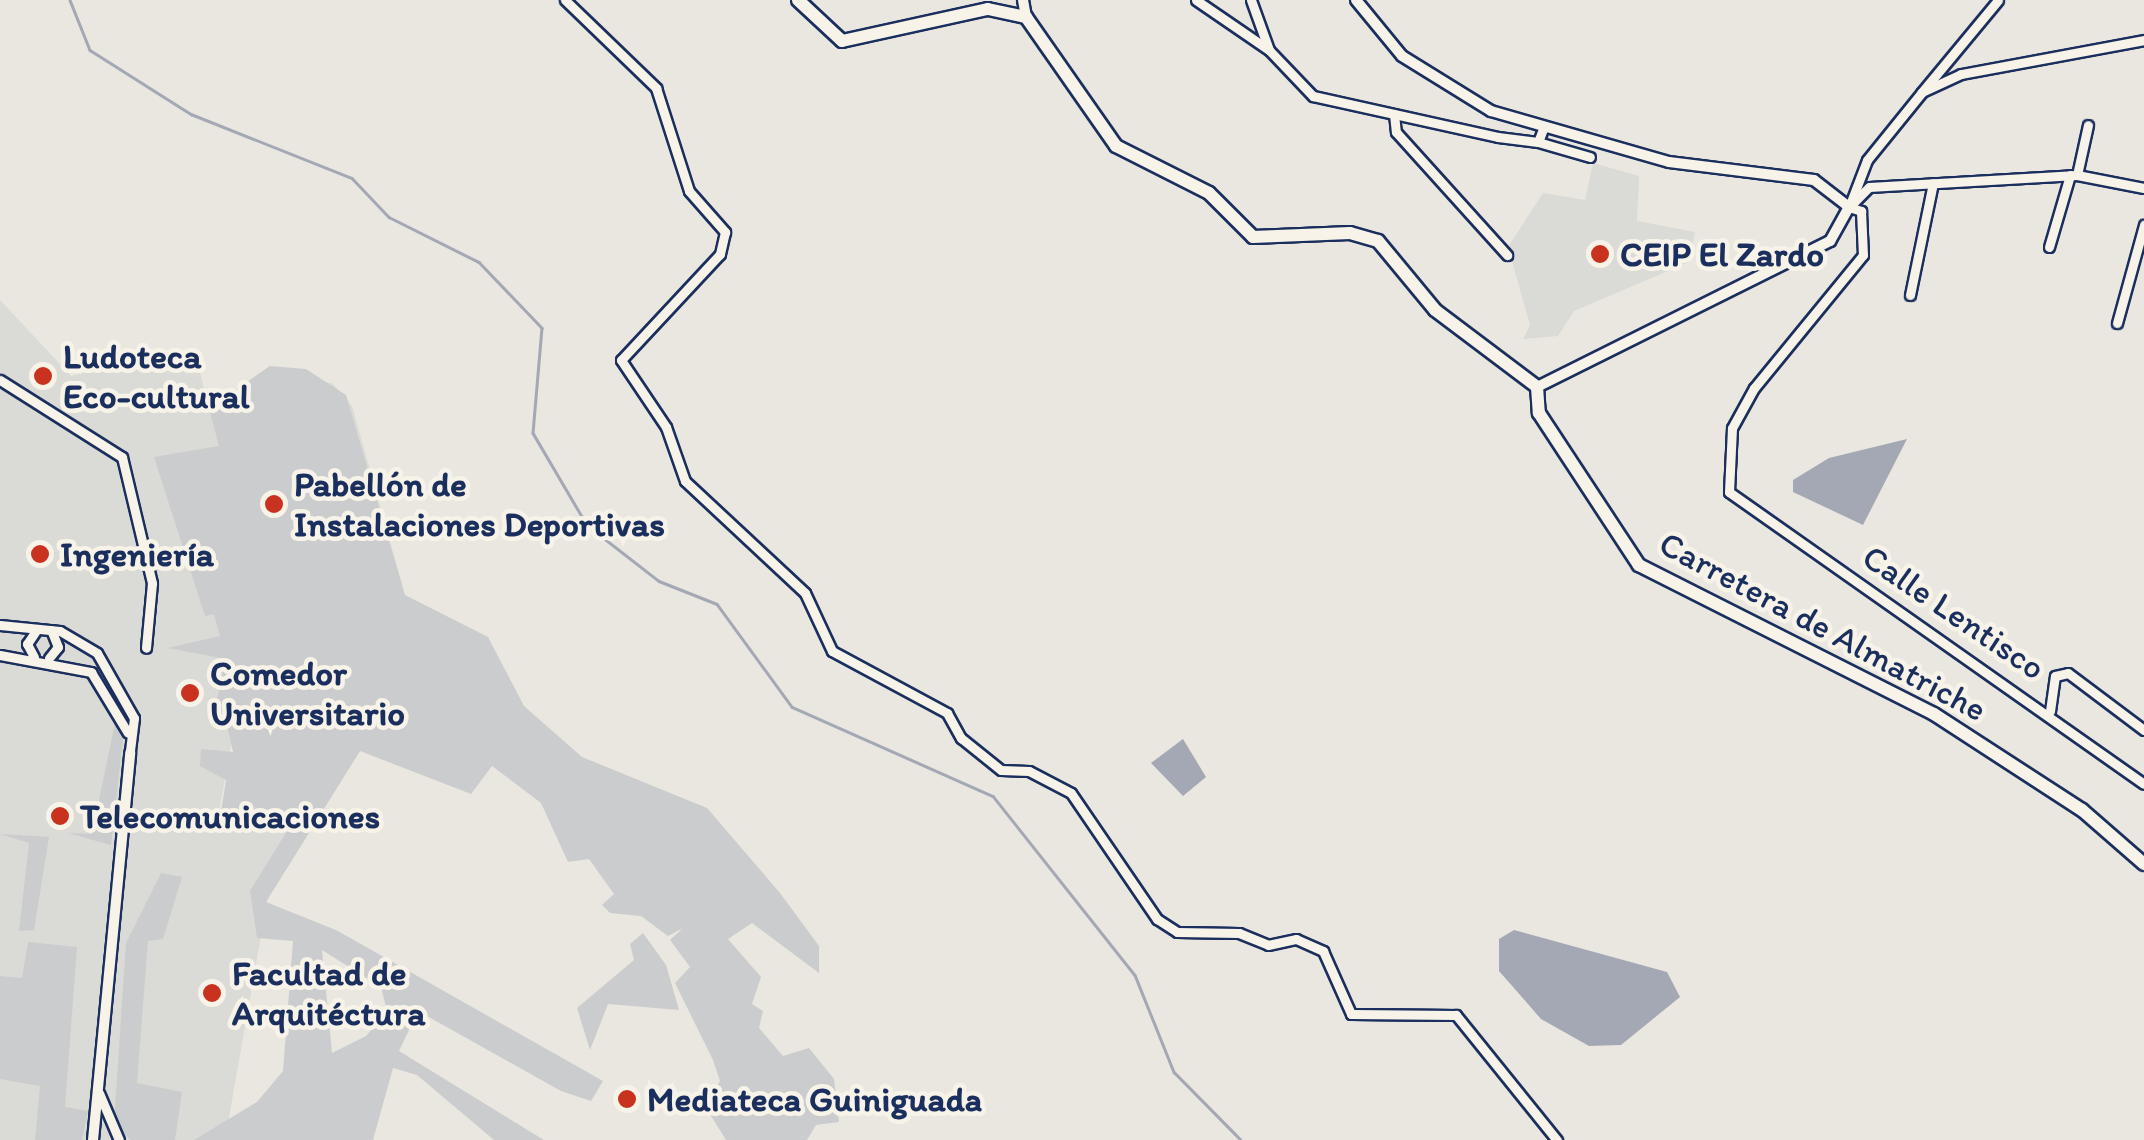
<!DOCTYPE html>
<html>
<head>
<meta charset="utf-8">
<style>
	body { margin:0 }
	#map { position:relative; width:2144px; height:1140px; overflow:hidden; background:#eae7e0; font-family:Itim,sans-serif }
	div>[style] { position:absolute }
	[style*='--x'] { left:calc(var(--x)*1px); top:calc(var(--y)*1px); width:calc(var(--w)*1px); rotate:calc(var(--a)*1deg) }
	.built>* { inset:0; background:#dadad6 }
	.green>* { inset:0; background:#cbcccd }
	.water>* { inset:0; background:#a3a8b4 }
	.stream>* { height:2.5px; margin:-1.25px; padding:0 1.25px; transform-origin:1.25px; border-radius:1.25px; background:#a3a8b4 }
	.roads { filter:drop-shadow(2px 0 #1b2f5e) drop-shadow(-2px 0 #1b2f5e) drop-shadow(0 2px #1b2f5e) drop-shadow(0 -2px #1b2f5e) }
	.minor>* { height:9px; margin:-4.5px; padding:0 4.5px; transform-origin:4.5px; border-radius:4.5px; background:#f7f3e8 }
	.tertiary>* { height:10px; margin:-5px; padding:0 5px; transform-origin:5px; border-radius:5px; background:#f7f3e8 }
	.secondary>* { height:12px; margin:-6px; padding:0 6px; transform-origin:6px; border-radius:6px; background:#f7f3e8 }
	.dots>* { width:28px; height:28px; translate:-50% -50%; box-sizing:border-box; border:5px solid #f7f3e8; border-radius:50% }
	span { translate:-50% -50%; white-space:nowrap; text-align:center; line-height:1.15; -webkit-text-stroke:9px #f7f3e8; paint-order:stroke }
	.poi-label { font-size:35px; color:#1b2f5e; font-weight:700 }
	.left { translate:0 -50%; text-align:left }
	.street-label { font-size:35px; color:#1b2f5e }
</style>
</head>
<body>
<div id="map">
	<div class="built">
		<i style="clip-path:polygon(1593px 163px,1639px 176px,1637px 221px,1695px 232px,1689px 262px,1574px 311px,1558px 336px,1523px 339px,1530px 325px,1508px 247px,1543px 193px,1585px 200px)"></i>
		<i style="clip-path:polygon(0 300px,71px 376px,156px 357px,200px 372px,209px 408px,270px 366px,333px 384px,352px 406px,405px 595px,253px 626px,219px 811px,293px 822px,272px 874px,225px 1140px,0 1140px)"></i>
	</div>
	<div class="green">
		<i style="clip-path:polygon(evenodd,270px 366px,306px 369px,346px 395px,405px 595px,488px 637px,524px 706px,582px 757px,707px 808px,780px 893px,819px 946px,819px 973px,752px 923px,728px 939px,761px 977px,752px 1004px,763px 1011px,759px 1028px,783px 1056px,809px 1048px,834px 1079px,839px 1122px,816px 1125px,807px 1140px,726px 1140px,705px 1106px,720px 1081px,713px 1060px,675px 983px,690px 967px,670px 940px,683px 928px,668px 936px,641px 916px,610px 913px,602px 905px,614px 894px,589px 859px,568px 862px,541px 803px,492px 766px,471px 794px,360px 751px,266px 902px,336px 930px,603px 1081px,591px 1101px,561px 1091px,418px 1011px,399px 1051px,544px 1140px,494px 1140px,417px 1075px,393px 1068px,373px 1140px,194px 1140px,257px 1102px,283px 1071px,293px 941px,257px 938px,250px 891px,292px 823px,221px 812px,226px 780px,200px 766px,201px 749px,233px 752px,225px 716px,213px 716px,226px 659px,168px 648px,220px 636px,214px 614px,205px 616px,154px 457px,219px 446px,209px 408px,270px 366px,322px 950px,381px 987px,387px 1011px,366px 1036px,332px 1053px,322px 950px)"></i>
		<i style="clip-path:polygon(116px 718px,123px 738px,111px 845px,68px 833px,92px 834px)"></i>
		<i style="clip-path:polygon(0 834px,49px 837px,34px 930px,19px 931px,29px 843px)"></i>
		<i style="clip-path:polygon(161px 873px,182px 877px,163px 939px,148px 941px,137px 1083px,182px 1092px,175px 1140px,130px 1140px,114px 1123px,126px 943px)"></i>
		<i style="clip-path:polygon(643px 933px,666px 965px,679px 1010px,608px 1004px,590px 1050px,577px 1008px,634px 960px,630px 944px)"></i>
		<i style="clip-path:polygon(28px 942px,77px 947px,65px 1107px,88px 1111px,82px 1140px,35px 1140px,40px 1086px,0 1079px,0 976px,22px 978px)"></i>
	</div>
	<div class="water">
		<i style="clip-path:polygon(1907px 439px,1863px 525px,1793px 492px,1793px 480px,1829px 458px)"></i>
		<i style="clip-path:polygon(1183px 739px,1206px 777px,1183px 796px,1151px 763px)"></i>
		<i style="clip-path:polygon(1514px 930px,1667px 972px,1680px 997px,1621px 1045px,1589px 1046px,1541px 1019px,1499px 971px,1499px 939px)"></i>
	</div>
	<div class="stream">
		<i style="--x:70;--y:0;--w:54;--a:68.2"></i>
		<i style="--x:90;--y:50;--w:120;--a:32.4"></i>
		<i style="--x:191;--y:114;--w:173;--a:21.7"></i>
		<i style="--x:352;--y:178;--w:54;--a:46.5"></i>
		<i style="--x:389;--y:217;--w:101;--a:26.6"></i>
		<i style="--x:479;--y:262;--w:91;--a:46.3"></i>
		<i style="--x:542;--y:328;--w:105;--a:94.9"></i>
		<i style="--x:533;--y:433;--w:107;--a:59.6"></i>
		<i style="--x:587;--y:525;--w:91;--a:37.9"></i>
		<i style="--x:659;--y:581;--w:62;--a:21.6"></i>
		<i style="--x:717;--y:604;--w:127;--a:53.9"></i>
		<i style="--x:792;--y:707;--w:220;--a:23.9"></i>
		<i style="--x:993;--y:796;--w:228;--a:51.6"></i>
		<i style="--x:1135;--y:975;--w:105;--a:68.1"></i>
		<i style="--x:1174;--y:1072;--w:95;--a:45.4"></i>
	</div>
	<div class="roads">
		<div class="minor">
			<i style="--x:565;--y:0;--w:127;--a:44"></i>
			<i style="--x:656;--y:88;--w:108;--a:72.2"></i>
			<i style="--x:689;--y:191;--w:55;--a:48.7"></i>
			<i style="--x:725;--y:232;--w:23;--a:103"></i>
			<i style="--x:720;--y:254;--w:145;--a:133"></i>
			<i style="--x:621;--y:360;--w:81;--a:56.1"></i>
			<i style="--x:666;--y:427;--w:57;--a:70.6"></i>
			<i style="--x:685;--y:481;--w:164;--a:43"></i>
			<i style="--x:805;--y:593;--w:64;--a:65"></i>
			<i style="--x:832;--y:651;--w:131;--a:28.3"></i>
			<i style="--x:947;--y:713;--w:29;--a:61"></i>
			<i style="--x:961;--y:738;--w:51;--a:38.7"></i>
			<i style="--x:1001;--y:770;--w:28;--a:2"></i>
			<i style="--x:1029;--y:771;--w:47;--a:27.6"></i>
			<i style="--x:1071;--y:793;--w:153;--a:55.7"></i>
			<i style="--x:1157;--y:919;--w:24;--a:33"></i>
			<i style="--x:1177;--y:932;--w:62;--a:0.9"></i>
			<i style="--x:1239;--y:933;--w:31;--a:22"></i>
			<i style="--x:1268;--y:945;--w:29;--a:-12"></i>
			<i style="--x:1296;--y:939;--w:30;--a:24"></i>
			<i style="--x:1323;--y:951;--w:69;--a:66"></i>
			<i style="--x:1351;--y:1014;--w:105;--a:0.5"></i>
			<i style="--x:1456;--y:1015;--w:161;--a:51.1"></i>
			<i style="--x:1196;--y:0;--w:88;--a:34.4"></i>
			<i style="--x:1251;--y:0;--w:53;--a:70.2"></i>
			<i style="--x:1269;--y:50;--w:64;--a:46.3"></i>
			<i style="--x:1313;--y:96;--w:189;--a:12.5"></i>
			<i style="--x:1498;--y:137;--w:40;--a:7.1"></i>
			<i style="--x:1538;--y:142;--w:14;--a:-69"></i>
			<i style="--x:1922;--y:92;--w:119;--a:-50.4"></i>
			<i style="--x:1394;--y:114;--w:18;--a:84"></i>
			<i style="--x:1396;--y:132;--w:166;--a:47.9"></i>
			<i style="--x:1538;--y:142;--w:54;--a:16.1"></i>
			<i style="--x:2077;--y:175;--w:51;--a:-77.6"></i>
			<i style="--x:1854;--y:202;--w:21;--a:-45"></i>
			<i style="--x:1869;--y:187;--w:208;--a:-3.3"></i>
			<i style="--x:2077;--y:175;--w:68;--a:11"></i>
			<i style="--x:1849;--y:207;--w:13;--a:18"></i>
			<i style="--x:1861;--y:211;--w:44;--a:87.4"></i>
			<i style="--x:1863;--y:255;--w:172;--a:129.3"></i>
			<i style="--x:1754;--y:388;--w:46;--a:118.8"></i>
			<i style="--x:1732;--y:428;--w:64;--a:92.7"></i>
			<i style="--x:1729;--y:492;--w:507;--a:35.13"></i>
			<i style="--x:1849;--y:207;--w:50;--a:-69"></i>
			<i style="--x:1867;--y:160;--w:87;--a:-51"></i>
			<i style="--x:1922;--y:92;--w:43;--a:-24.8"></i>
			<i style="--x:1961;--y:74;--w:186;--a:-10.5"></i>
			<i style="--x:2049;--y:247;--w:75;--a:-73.7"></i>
			<i style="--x:1910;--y:295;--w:114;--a:-78.4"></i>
			<i style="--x:2117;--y:323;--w:102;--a:-74.6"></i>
			<i style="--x:0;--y:380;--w:144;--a:32.3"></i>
			<i style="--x:122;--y:457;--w:130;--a:76.6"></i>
			<i style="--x:152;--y:583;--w:65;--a:95.3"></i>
			<i style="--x:0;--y:625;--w:60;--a:5.7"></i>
			<i style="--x:60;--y:631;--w:43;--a:30.7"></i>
			<i style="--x:97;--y:653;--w:75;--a:60.4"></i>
			<i style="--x:134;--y:718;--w:35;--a:97"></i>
			<i style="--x:0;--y:655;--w:93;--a:10.6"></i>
			<i style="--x:91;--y:672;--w:71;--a:58.8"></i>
			<i style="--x:34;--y:657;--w:15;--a:-118"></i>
			<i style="--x:27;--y:644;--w:18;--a:-56"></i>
			<i style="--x:49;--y:658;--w:14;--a:-51"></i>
			<i style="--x:58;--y:647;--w:18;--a:-112"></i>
			<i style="--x:2050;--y:711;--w:35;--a:-82"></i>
			<i style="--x:2055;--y:676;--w:13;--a:-13"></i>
			<i style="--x:2068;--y:673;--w:95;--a:36.9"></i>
			<i style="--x:99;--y:1093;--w:51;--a:66.9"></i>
		</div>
		<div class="tertiary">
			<i style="--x:1023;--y:0;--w:17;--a:80"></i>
			<i style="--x:1356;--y:0;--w:72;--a:50.6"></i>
			<i style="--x:1402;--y:56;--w:105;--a:31.7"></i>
			<i style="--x:1491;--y:111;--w:185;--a:16"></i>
			<i style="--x:1669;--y:162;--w:146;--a:7.1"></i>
			<i style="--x:1814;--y:180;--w:44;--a:37.6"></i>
			<i style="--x:1849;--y:207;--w:39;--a:119"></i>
			<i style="--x:1830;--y:241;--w:327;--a:153.5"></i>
			<i style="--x:93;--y:1140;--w:389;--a:-84.5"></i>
		</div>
		<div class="secondary">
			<i style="--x:798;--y:0;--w:60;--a:43"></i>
			<i style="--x:842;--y:41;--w:149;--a:-12.4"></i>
			<i style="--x:988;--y:9;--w:39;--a:12"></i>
			<i style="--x:1026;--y:17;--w:157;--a:55.1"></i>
			<i style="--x:1116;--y:146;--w:104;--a:26.8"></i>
			<i style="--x:1209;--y:193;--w:62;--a:45"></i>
			<i style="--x:1253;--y:237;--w:97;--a:-2.4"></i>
			<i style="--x:1350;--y:233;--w:29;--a:16"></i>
			<i style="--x:1378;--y:241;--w:89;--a:50.4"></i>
			<i style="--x:1435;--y:310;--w:128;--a:37"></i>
			<i style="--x:1537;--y:387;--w:26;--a:86"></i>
			<i style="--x:1539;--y:413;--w:182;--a:56.7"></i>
			<i style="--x:1639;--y:565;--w:330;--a:26.8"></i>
			<i style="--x:1934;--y:714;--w:176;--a:33"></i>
			<i style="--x:2082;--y:810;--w:82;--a:41.1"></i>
		</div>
	</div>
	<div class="dots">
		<i style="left:1600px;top:254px;background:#c8321e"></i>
		<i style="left:43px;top:376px;background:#c8321e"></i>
		<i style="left:274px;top:504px;background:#c8321e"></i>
		<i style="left:40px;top:554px;background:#c8321e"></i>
		<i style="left:190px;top:693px;background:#c8321e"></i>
		<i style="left:60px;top:816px;background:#c8321e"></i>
		<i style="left:212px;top:993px;background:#c8321e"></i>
		<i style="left:627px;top:1099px;background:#c8321e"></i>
	</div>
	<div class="poi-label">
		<span class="left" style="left:1620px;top:254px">CEIP El Zardo</span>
		<span class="left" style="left:63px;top:376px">Ludoteca<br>Eco-cultural</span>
		<span class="left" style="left:294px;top:504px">Pabellón de<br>Instalaciones Deportivas</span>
		<span class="left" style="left:60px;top:554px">Ingeniería</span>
		<span class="left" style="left:210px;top:693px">Comedor<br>Universitario</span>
		<span class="left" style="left:80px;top:816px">Telecomunicaciones</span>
		<span class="left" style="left:232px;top:993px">Facultad de<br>Arquitéctura</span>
		<span class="left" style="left:647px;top:1099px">Mediateca Guiniguada</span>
	</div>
	<div class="street-label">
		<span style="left:1954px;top:612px;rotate:34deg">Calle Lentisco</span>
		<span style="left:1823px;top:626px;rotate:28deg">Carretera de Almatriche</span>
	</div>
</div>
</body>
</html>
